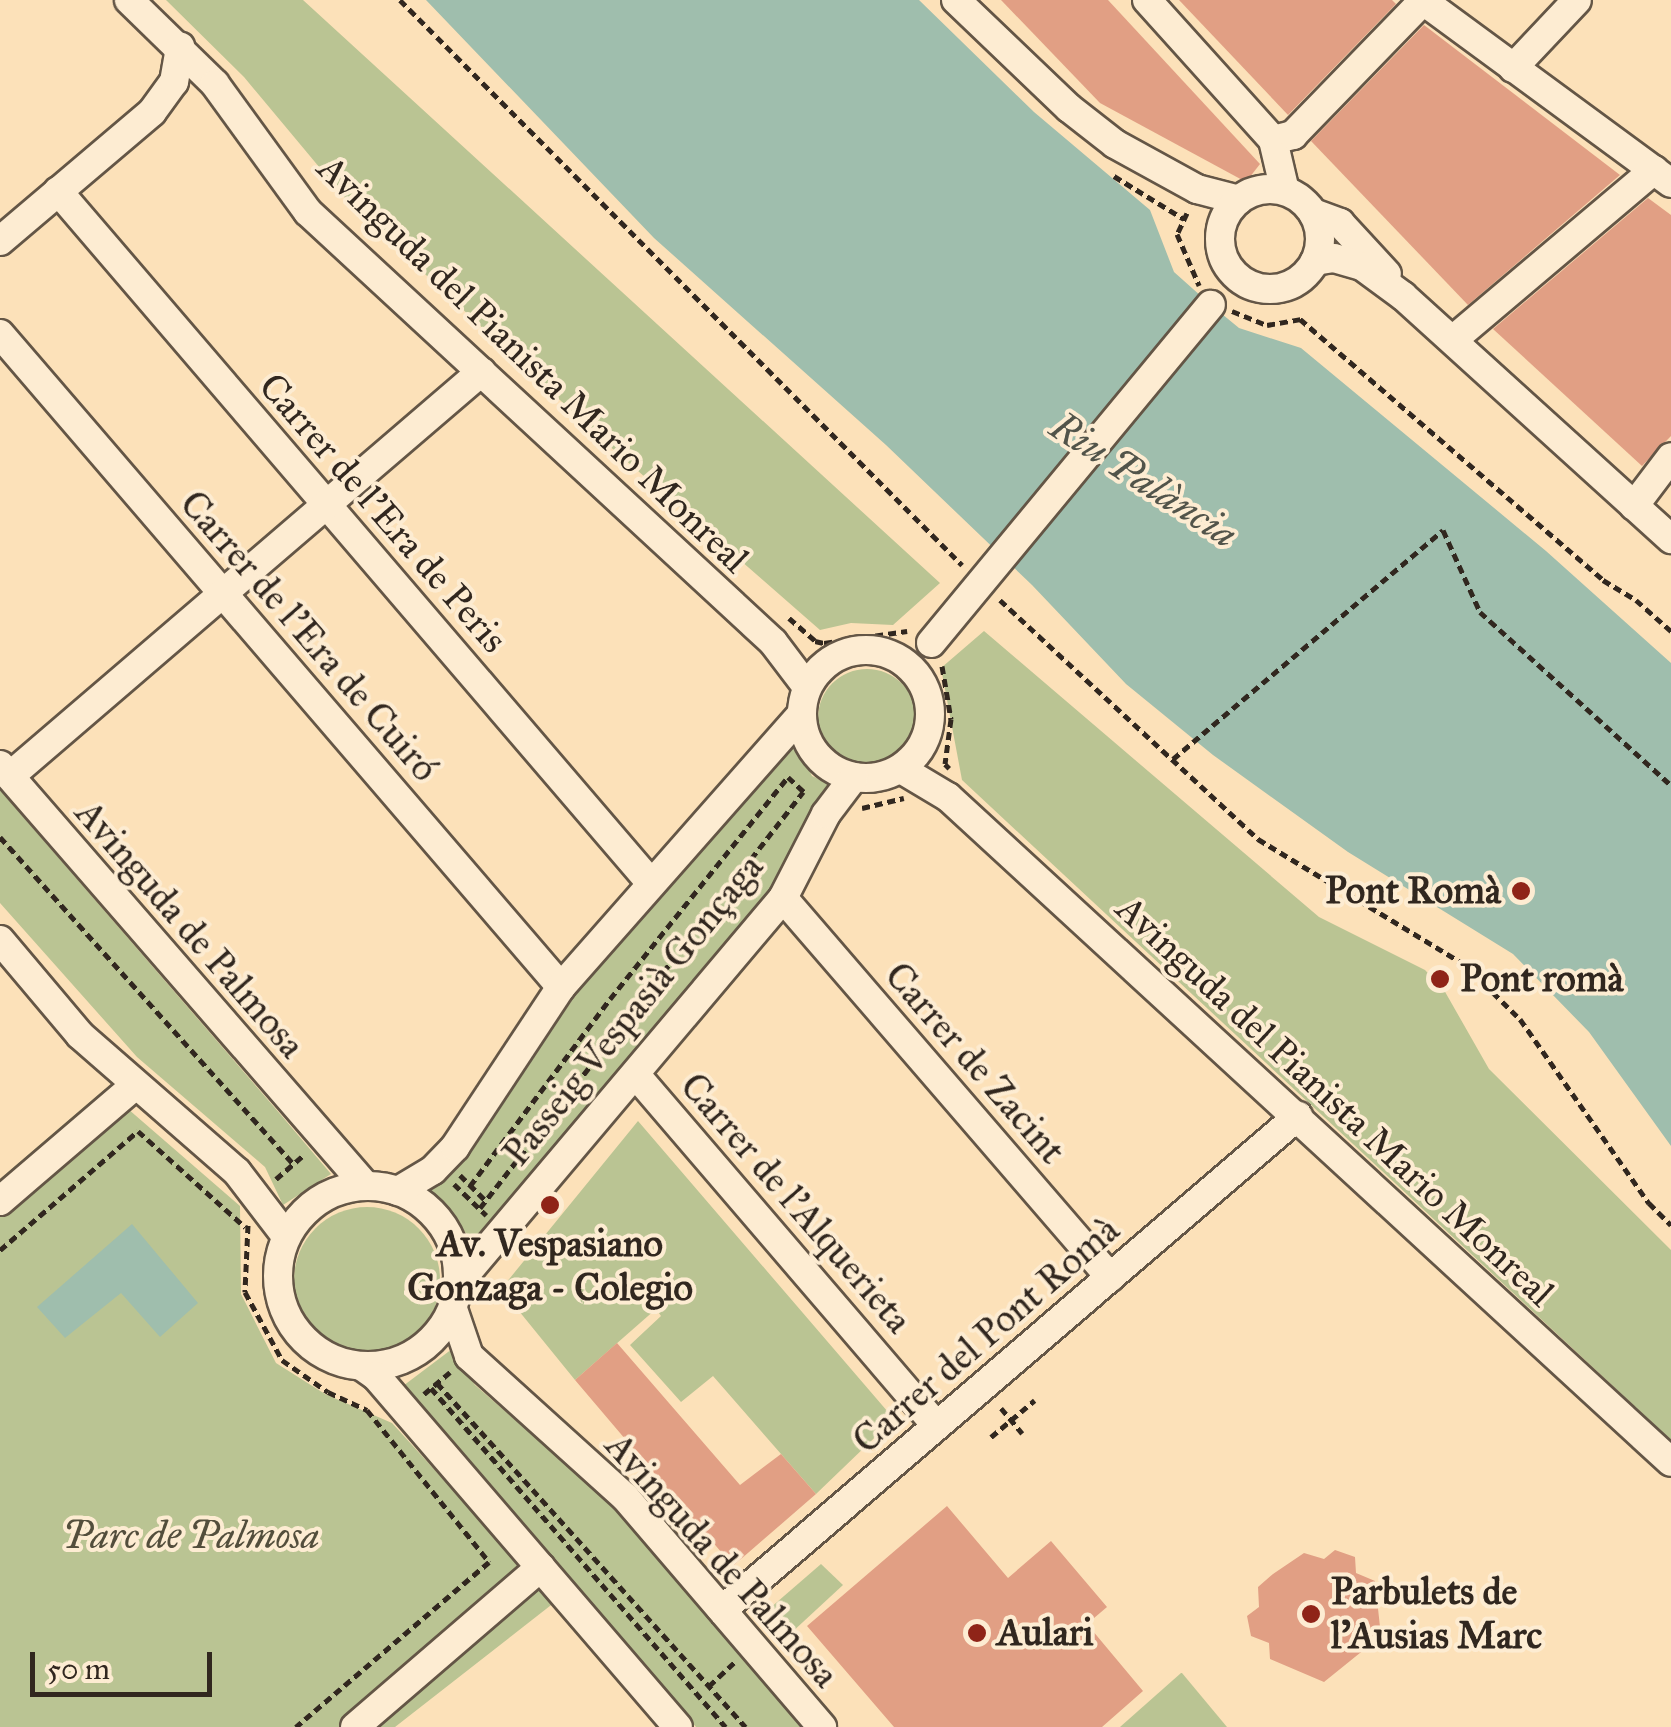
<!DOCTYPE html>
<html>
<head>
<meta charset="utf-8">
<style>
	body { margin:0 }
	#map { position:relative; width:1671px; height:1727px; overflow:hidden; background:#fce1b9; font-family:"IM FELL Great Primer",serif }
	div>[style] { position:absolute }
	[style*='--x'] { left:calc(var(--x)*1px); top:calc(var(--y)*1px); width:calc(var(--w)*1px); rotate:calc(var(--a)*1deg) }
	.green>* { inset:0; background:#bac493 }
	.round { border-radius:50% }
	.water>* { inset:0; background:#9fbead }
	.building>* { inset:0; background:#e19f84 }
	.path>* { height:5px; margin-top:-2.5px; transform-origin:0; background:repeating-linear-gradient(90deg,#31271f 0 8px,transparent 0 13px) }
	.roads { filter:drop-shadow(2px 0 #645646) drop-shadow(-2px 0 #645646) drop-shadow(0 2px #645646) drop-shadow(0 -2px #645646) }
	.minor>* { height:28px; margin:-14px; padding:0 14px; transform-origin:14px; border-radius:14px; background:#fdecd2 }
	.minor>.ring { margin:-14px; padding:0; box-sizing:content-box; background:none; border:28px solid #fdecd2; border-radius:50% }
	.bridges { filter:drop-shadow(2px 0 #645646) drop-shadow(-2px 0 #645646) drop-shadow(0 2px #645646) drop-shadow(0 -2px #645646) }
	.minor-bridge>* { height:28px; margin:-14px; padding:0 14px; transform-origin:14px; border-radius:14px; background:#fdecd2 }
	.dots>* { width:28px; height:28px; translate:-50% -50%; box-sizing:border-box; border:5px solid #fdecd2; border-radius:50% }
	span { translate:-50% -50%; white-space:nowrap; text-align:center; line-height:1.15; -webkit-text-stroke:8px #fdecd2; paint-order:stroke }
	.street-label { font-size:38px; color:#31271f }
	.poi-label { font-size:38px; color:#31271f; font-weight:700 }
	.right { translate:-100% -50%; text-align:right }
	.left { translate:0 -50%; text-align:left }
	.park-label { font-size:38px; color:#534e3c; font-style:italic }
	.water-label { font-size:40px; color:#52544a; font-style:italic }
	.scale { position:absolute; left:30px; top:1652px; width:182px; height:45px; box-sizing:border-box; border:5px solid #31271f; border-top:0; padding-left:12px; font-size:30px; line-height:35px; white-space:nowrap; color:#31271f; -webkit-text-stroke:8px #fdecd2; paint-order:stroke }
</style>
</head>
<body>
<div id="map">
	<div class="green">
		<i style="clip-path:polygon(166px 0,303px 0,940px 583px,893px 625px,851px 623px,820px 630px,606px 443px,350px 204px,244px 77px)"></i>
		<i style="clip-path:polygon(984px 631px,1319px 917px,1425px 970px,1444px 990px,1489px 1069px,1671px 1250px,1671px 1440px,962px 780px,941px 668px)"></i>
		<i class="round" style="left:818px;top:669px;width:98px;height:98px"></i>
		<i style="clip-path:polygon(796px 741px,812px 776px,832px 785px,773px 894px,477px 1246px,427px 1188px,457px 1161px,578px 992px)"></i>
		<i style="clip-path:polygon(0 790px,281px 1115px,331px 1174px,283px 1205px,265px 1167px,137px 1057px,0 903px)"></i>
		<i style="clip-path:polygon(105px 1089px,240px 1206px,241px 1294px,276px 1363px,325px 1394px,392px 1423px,555px 1602px,395px 1727px,0 1727px,0 1179px)"></i>
		<i style="clip-path:polygon(638px 1121px,894px 1419px,816px 1494px,713px 1376px,681px 1402px,630px 1345px,661px 1316px,656px 1309px,575px 1380px,501px 1289px)"></i>
		<i class="round" style="left:294px;top:1207px;width:146px;height:146px"></i>
		<i style="clip-path:polygon(452px 1349px,475px 1385px,632px 1522px,808px 1727px,696px 1727px,399px 1389px)"></i>
		<i style="clip-path:polygon(821px 1564px,843px 1585px,790px 1634px,769px 1609px)"></i>
		<i style="clip-path:polygon(1182px 1673px,1227px 1727px,1120px 1727px,1181px 1673px)"></i>
	</div>
	<div class="water">
		<i style="clip-path:polygon(426px 0,919px 0,1034px 112px,1150px 210px,1174px 272px,1211px 305px,1239px 328px,1301px 348px,1546px 551px,1671px 663px,1671px 1146px,1589px 1032px,1513px 954px,1348px 852px,1213px 755px,1126px 684px,1032px 585px,886px 445px,654px 238px)"></i>
		<i style="clip-path:polygon(132px 1224px,198px 1303px,160px 1337px,121px 1293px,65px 1338px,37px 1307px)"></i>
	</div>
	<div class="building">
		<i style="clip-path:polygon(1001px 0,1108px 0,1260px 164px,1246px 182px,1100px 103px)"></i>
		<i style="clip-path:polygon(1179px 0,1392px 0,1396px 4px,1288px 115px)"></i>
		<i style="clip-path:polygon(1424px 25px,1620px 175px,1468px 305px,1311px 141px)"></i>
		<i style="clip-path:polygon(1648px 198px,1671px 215px,1671px 436px,1642px 466px,1493px 329px)"></i>
		<i style="clip-path:polygon(617px 1343px,740px 1485px,781px 1454px,816px 1494px,733px 1566px,575px 1380px)"></i>
		<i style="clip-path:polygon(947px 1506px,1008px 1578px,1051px 1541px,1107px 1607px,1087px 1624px,1143px 1691px,1102px 1727px,894px 1727px,807px 1626px)"></i>
		<i style="clip-path:polygon(1335px 1550px,1355px 1557px,1356px 1573px,1375px 1581px,1381px 1636px,1324px 1682px,1270px 1659px,1269px 1643px,1251px 1636px,1247px 1616px,1259px 1607px,1258px 1587px,1273px 1574px,1304px 1553px,1324px 1559px)"></i>
	</div>
	<div class="path">
		<i style="--x:400;--y:0;--w:797;--a:45.15"></i>
		<i style="--x:1114;--y:176;--w:82;--a:31.6"></i>
		<i style="--x:1187;--y:213;--w:23;--a:115"></i>
		<i style="--x:1177;--y:234;--w:56;--a:66.7"></i>
		<i style="--x:1232;--y:311;--w:38;--a:22"></i>
		<i style="--x:1267;--y:325;--w:34;--a:-10"></i>
		<i style="--x:1300;--y:319;--w:400;--a:40.7"></i>
		<i style="--x:1603;--y:580;--w:39;--a:31"></i>
		<i style="--x:1636;--y:600;--w:47;--a:41.5"></i>
		<i style="--x:1000;--y:600;--w:352;--a:42.8"></i>
		<i style="--x:1258;--y:839;--w:242;--a:31.3"></i>
		<i style="--x:1465;--y:965;--w:77;--a:44.5"></i>
		<i style="--x:1520;--y:1019;--w:225;--a:55"></i>
		<i style="--x:1649;--y:1203;--w:31;--a:45"></i>
		<i style="--x:789;--y:618;--w:35;--a:41"></i>
		<i style="--x:815;--y:641;--w:9;--a:13"></i>
		<i style="--x:824;--y:643;--w:84;--a:-8.2"></i>
		<i style="--x:942;--y:666;--w:54;--a:80.4"></i>
		<i style="--x:951;--y:719;--w:45;--a:97.6"></i>
		<i style="--x:945;--y:764;--w:6;--a:45"></i>
		<i style="--x:1173;--y:759;--w:354;--a:-40.3"></i>
		<i style="--x:1443;--y:530;--w:90;--a:65.7"></i>
		<i style="--x:1480;--y:612;--w:258;--a:42.2"></i>
		<i style="--x:788;--y:777;--w:23;--a:43"></i>
		<i style="--x:862;--y:808;--w:43;--a:-13.4"></i>
		<i style="--x:0;--y:837;--w:439;--a:48.1"></i>
		<i style="--x:460;--y:1175;--w:38;--a:45"></i>
		<i style="--x:276;--y:1179;--w:38;--a:-41"></i>
		<i style="--x:454;--y:1184;--w:45;--a:44.1"></i>
		<i style="--x:470;--y:1186;--w:234;--a:-53.2"></i>
		<i style="--x:610;--y:999;--w:285;--a:-51.3"></i>
		<i style="--x:480;--y:1208;--w:527;--a:-52.17"></i>
		<i style="--x:248;--y:1225;--w:67;--a:92.6"></i>
		<i style="--x:245;--y:1292;--w:77;--a:61.4"></i>
		<i style="--x:282;--y:1360;--w:56;--a:34.8"></i>
		<i style="--x:328;--y:1392;--w:43;--a:24.8"></i>
		<i style="--x:367;--y:1410;--w:195;--a:51.2"></i>
		<i style="--x:489;--y:1562;--w:254;--a:139.5"></i>
		<i style="--x:0;--y:1250;--w:182;--a:-40.8"></i>
		<i style="--x:138;--y:1131;--w:144;--a:41.9"></i>
		<i style="--x:437;--y:1383;--w:462;--a:48.1"></i>
		<i style="--x:431;--y:1388;--w:449;--a:49"></i>
		<i style="--x:424;--y:1394;--w:34;--a:-40"></i>
		<i style="--x:1001;--y:1408;--w:33;--a:50"></i>
		<i style="--x:991;--y:1437;--w:57;--a:-40.1"></i>
		<i style="--x:709;--y:1686;--w:37;--a:-43"></i>
	</div>
	<div class="roads">
		<div class="minor">
			<i style="--x:129;--y:0;--w:120;--a:44.3"></i>
			<i style="--x:215;--y:84;--w:158;--a:54"></i>
			<i style="--x:308;--y:212;--w:633;--a:42.76"></i>
			<i style="--x:773;--y:642;--w:56;--a:52.9"></i>
			<i style="--x:956;--y:0;--w:156;--a:43.7"></i>
			<i style="--x:1069;--y:108;--w:58;--a:38"></i>
			<i style="--x:1115;--y:144;--w:94;--a:28.8"></i>
			<i style="--x:1197;--y:189;--w:43;--a:14.7"></i>
			<i style="--x:1147;--y:0;--w:188;--a:48"></i>
			<i style="--x:1273;--y:140;--w:52;--a:76.8"></i>
			<i style="--x:1422;--y:0;--w:309;--a:36.3"></i>
			<i style="--x:1513;--y:68;--w:93;--a:-46.7"></i>
			<i style="--x:1273;--y:140;--w:21;--a:-14"></i>
			<i style="--x:1293;--y:135;--w:188;--a:-45.9"></i>
			<i class="ring" style="left:1220px;top:189px;width:72px;height:72px"></i>
			<i style="--x:58;--y:191;--w:911;--a:49.41"></i>
			<i style="--x:1313;--y:213;--w:29;--a:20"></i>
			<i style="--x:1340;--y:223;--w:69;--a:47.3"></i>
			<i style="--x:0;--y:241;--w:199;--a:-40.3"></i>
			<i style="--x:152;--y:112;--w:37;--a:-54"></i>
			<i style="--x:174;--y:82;--w:36;--a:-80"></i>
			<i style="--x:1315;--y:261;--w:19;--a:-9"></i>
			<i style="--x:1334;--y:258;--w:29;--a:16"></i>
			<i style="--x:1362;--y:266;--w:51;--a:36.2"></i>
			<i style="--x:1403;--y:296;--w:362;--a:42.2"></i>
			<i style="--x:0;--y:334;--w:861;--a:49.33"></i>
			<i style="--x:1454;--y:339;--w:262;--a:-40.2"></i>
			<i style="--x:1634;--y:506;--w:61;--a:-52.9"></i>
			<i class="ring" style="left:802px;top:650px;width:100px;height:100px"></i>
			<i style="--x:0;--y:765;--w:556;--a:49.01"></i>
			<i style="--x:901;--y:769;--w:55;--a:30.8"></i>
			<i style="--x:948;--y:797;--w:982;--a:42.61"></i>
			<i style="--x:10;--y:776;--w:621;--a:-40.62"></i>
			<i style="--x:783;--y:898;--w:501;--a:49.21"></i>
			<i style="--x:0;--y:940;--w:124;--a:49.9"></i>
			<i style="--x:80;--y:1035;--w:208;--a:41.1"></i>
			<i style="--x:237;--y:1172;--w:81;--a:52.6"></i>
			<i style="--x:636;--y:1075;--w:462;--a:49.4"></i>
			<i class="ring" style="left:278px;top:1186px;width:152px;height:152px"></i>
			<i style="--x:398;--y:1191;--w:41;--a:-31"></i>
			<i style="--x:433;--y:1170;--w:32;--a:-46"></i>
			<i style="--x:455;--y:1147;--w:192;--a:-56.5"></i>
			<i style="--x:561;--y:987;--w:363;--a:-48.6"></i>
			<i style="--x:0;--y:1201;--w:177;--a:-40.6"></i>
			<i style="--x:459;--y:1282;--w:502;--a:-49.84"></i>
			<i style="--x:783;--y:898;--w:94;--a:-62.9"></i>
			<i style="--x:826;--y:814;--w:46;--a:-52.9"></i>
			<i style="--x:453;--y:1309;--w:50;--a:71.2"></i>
			<i style="--x:469;--y:1356;--w:210;--a:42.1"></i>
			<i style="--x:625;--y:1497;--w:303;--a:49.4"></i>
			<i style="--x:363;--y:1367;--w:16;--a:35"></i>
			<i style="--x:376;--y:1376;--w:463;--a:49.3"></i>
			<i style="--x:722;--y:1610;--w:759;--a:-40.62"></i>
			<i style="--x:355;--y:1727;--w:245;--a:-40.7"></i>
		</div>
	</div>
	<div class="bridges">
		<div class="minor-bridge">
			<i style="--x:931;--y:643;--w:439;--a:-50.4"></i>
		</div>
	</div>
	<div class="dots">
		<i style="left:1521px;top:891px;background:#8f2418"></i>
		<i style="left:1440px;top:979px;background:#8f2418"></i>
		<i style="left:550px;top:1205px;background:#8f2418"></i>
		<i style="left:1311px;top:1614px;background:#8f2418"></i>
		<i style="left:977px;top:1633px;background:#8f2418"></i>
	</div>
	<div class="street-label">
		<span style="left:533px;top:364px;rotate:44deg">Avinguda del Pianista Mario Monreal</span>
		<span style="left:383px;top:513px;rotate:49deg">Carrer de l'Era de Peris</span>
		<span style="left:309px;top:636px;rotate:49deg">Carrer de l'Era de Cuiró</span>
		<span style="left:190px;top:929px;rotate:49deg">Avinguda de Palmosa</span>
		<span style="left:633px;top:1010px;rotate:-51deg">Passeig Vespasià Gonçaga</span>
		<span style="left:975px;top:1063px;rotate:49deg">Carrer de Zacint</span>
		<span style="left:1335px;top:1101px;rotate:43deg">Avinguda del Pianista Mario Monreal</span>
		<span style="left:796px;top:1203px;rotate:49deg">Carrer de l’Alquerieta</span>
		<span style="left:986px;top:1335px;rotate:-41deg">Carrer del Pont Romà</span>
		<span style="left:722px;top:1560px;rotate:48deg">Avinguda de Palmosa</span>
	</div>
	<div class="poi-label">
		<span class="right" style="left:1501px;top:891px">Pont Romà</span>
		<span class="left" style="left:1460px;top:979px">Pont romà</span>
		<span style="left:550px;top:1266px">Av. Vespasiano<br>Gonzaga - Colegio</span>
		<span class="left" style="left:1331px;top:1614px">Parbulets de<br>l'Ausias Marc</span>
		<span class="left" style="left:997px;top:1633px">Aulari</span>
	</div>
	<div class="park-label">
		<span style="left:191px;top:1536px">Parc de Palmosa</span>
	</div>
	<div class="water-label">
		<span style="left:1144px;top:480px;rotate:33deg">Riu Palància</span>
	</div>
	<div class="scale">50 m</div>
</div>
</body>
</html>
